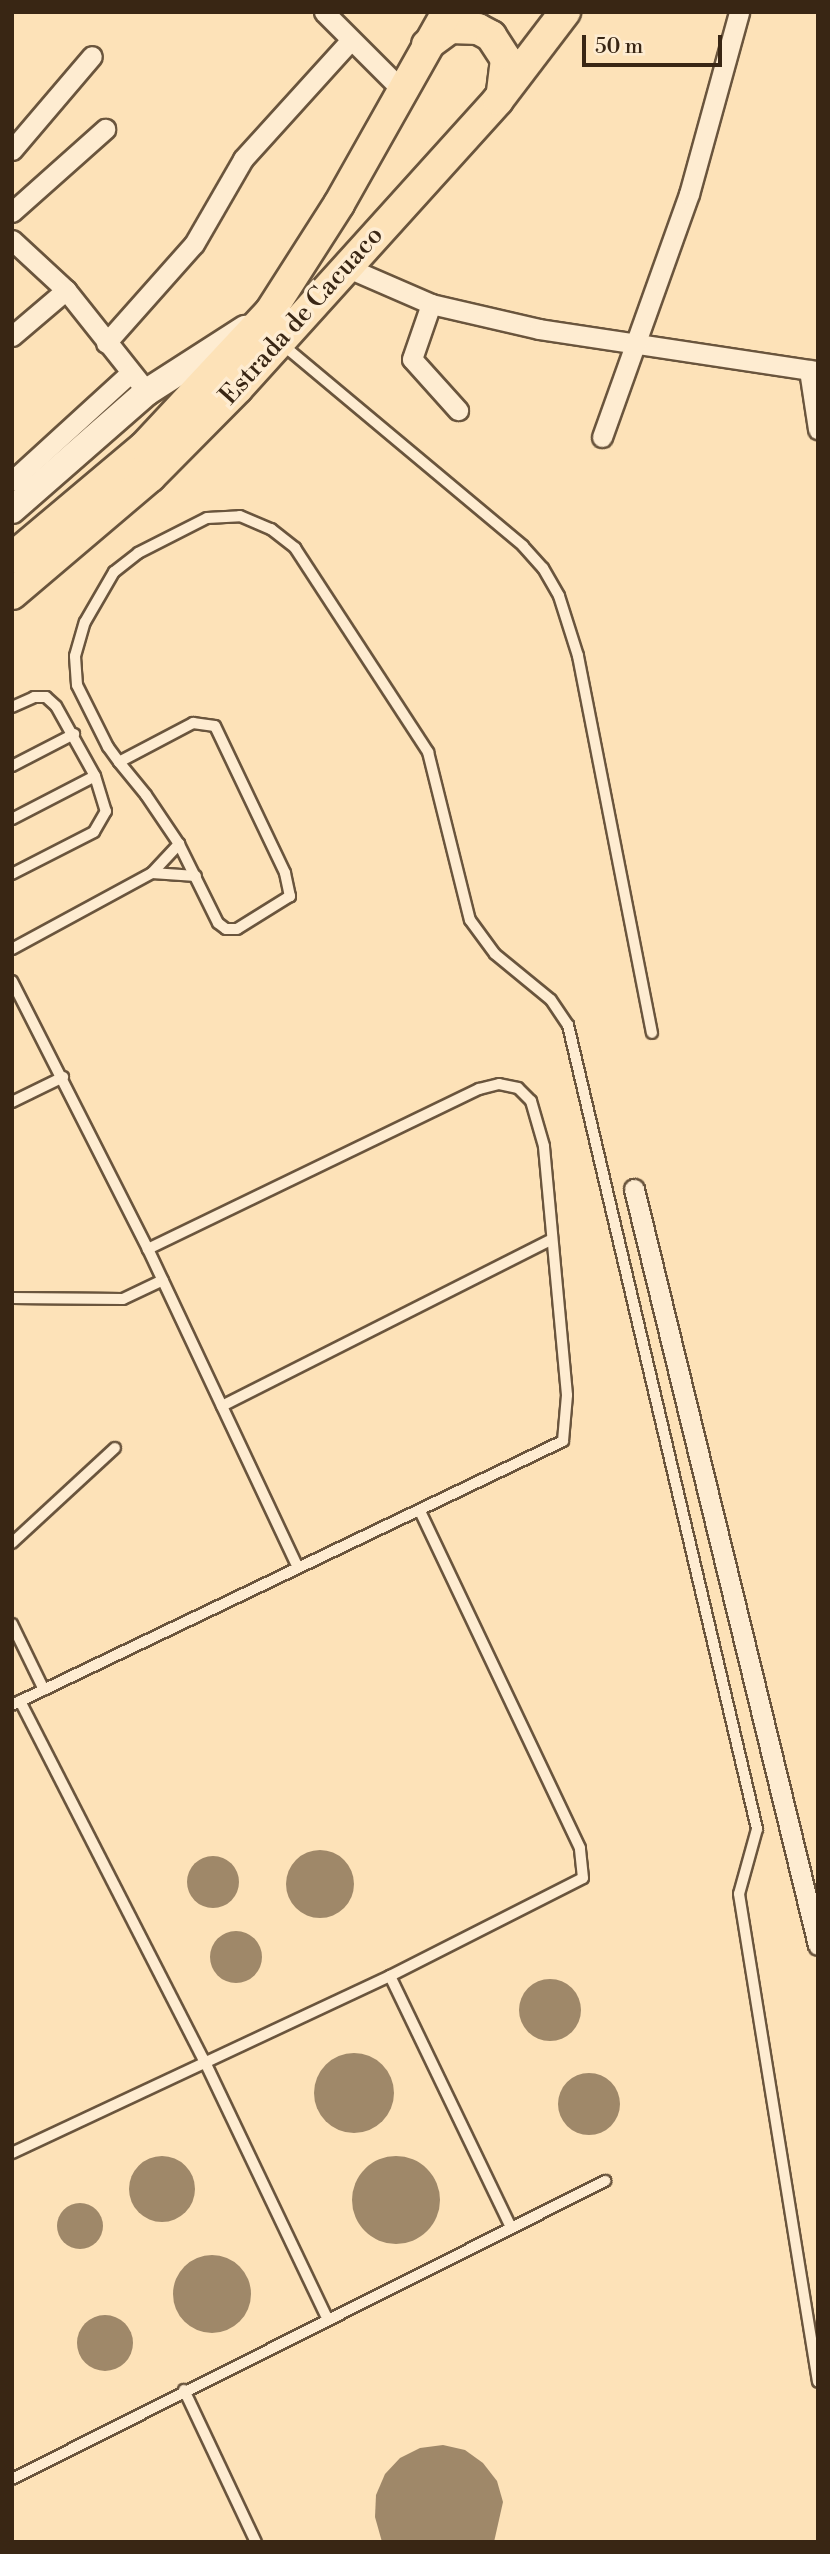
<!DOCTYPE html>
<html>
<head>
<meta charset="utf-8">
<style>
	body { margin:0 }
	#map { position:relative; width:830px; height:2554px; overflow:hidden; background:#fde2b8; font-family:"Libre Bodoni",serif }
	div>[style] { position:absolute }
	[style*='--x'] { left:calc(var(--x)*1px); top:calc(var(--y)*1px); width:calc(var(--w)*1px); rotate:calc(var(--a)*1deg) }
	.building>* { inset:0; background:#9f8869 }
	.round { border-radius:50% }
	.roads { filter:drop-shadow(2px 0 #6a553d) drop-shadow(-2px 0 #6a553d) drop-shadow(0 2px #6a553d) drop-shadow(0 -2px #6a553d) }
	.service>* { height:10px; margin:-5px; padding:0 5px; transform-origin:5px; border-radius:5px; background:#feecd1 }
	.minor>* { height:19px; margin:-9.5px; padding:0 9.5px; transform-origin:9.5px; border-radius:9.5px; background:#feecd1 }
	.secondary>* { height:26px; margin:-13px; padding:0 13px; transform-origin:13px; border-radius:13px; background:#feecd1 }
	.primary>* { height:30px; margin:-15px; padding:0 15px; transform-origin:15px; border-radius:15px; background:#fde2b8 }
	span { translate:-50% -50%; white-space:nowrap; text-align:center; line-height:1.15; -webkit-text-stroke:7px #feecd1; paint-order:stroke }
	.street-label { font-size:26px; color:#392614 }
	.frame { position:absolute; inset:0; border:14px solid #392614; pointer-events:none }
	.scale { position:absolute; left:582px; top:35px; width:140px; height:32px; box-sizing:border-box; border:4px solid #392614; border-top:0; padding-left:9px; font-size:21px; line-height:24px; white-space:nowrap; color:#392614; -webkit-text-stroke:5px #feecd1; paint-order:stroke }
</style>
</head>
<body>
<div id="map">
	<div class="building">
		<i class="round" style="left:286px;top:1850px;width:68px;height:68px"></i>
		<i class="round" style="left:187px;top:1856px;width:52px;height:52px"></i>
		<i class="round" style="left:210px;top:1931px;width:52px;height:52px"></i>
		<i class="round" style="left:519px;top:1979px;width:62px;height:62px"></i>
		<i class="round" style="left:314px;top:2053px;width:80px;height:80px"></i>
		<i class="round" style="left:558px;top:2073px;width:62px;height:62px"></i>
		<i class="round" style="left:352px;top:2156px;width:88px;height:88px"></i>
		<i class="round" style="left:129px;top:2156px;width:66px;height:66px"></i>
		<i class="round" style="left:57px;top:2203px;width:46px;height:46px"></i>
		<i class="round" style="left:173px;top:2255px;width:78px;height:78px"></i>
		<i class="round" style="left:77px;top:2315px;width:56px;height:56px"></i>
		<i style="clip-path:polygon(443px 2445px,465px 2450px,483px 2463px,497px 2481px,503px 2502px,494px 2542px,382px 2542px,375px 2517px,376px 2495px,385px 2474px,400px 2458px,420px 2448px)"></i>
	</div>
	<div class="roads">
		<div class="service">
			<i style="--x:283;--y:345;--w:313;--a:39.9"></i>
			<i style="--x:523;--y:546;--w:30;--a:48"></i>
			<i style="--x:543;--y:568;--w:32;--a:60"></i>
			<i style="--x:559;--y:596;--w:63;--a:72.4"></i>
			<i style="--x:578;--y:656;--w:384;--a:78.9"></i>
			<i style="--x:12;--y:707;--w:24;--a:-24"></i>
			<i style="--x:34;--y:697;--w:12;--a:0"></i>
			<i style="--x:46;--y:697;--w:13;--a:42"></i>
			<i style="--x:56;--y:706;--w:80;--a:60.9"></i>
			<i style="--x:95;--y:776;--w:37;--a:73"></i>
			<i style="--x:106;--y:811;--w:24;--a:120"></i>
			<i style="--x:94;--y:832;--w:92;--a:152.9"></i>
			<i style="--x:119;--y:762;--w:84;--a:-27.8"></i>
			<i style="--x:193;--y:723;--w:22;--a:8"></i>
			<i style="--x:215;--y:726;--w:163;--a:64.5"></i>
			<i style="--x:285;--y:873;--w:24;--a:78"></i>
			<i style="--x:290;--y:896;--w:62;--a:148.1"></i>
			<i style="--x:237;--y:929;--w:11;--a:180"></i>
			<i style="--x:226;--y:929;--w:10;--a:-143"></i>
			<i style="--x:218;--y:923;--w:88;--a:-116.3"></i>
			<i style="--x:179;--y:844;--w:59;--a:-124"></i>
			<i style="--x:146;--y:795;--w:43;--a:-129.3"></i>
			<i style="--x:119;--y:762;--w:19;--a:-126"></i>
			<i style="--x:108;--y:747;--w:69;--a:-116.6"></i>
			<i style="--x:77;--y:685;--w:29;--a:-94"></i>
			<i style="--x:75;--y:656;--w:35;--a:-74"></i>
			<i style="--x:85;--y:622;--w:58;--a:-59.9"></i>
			<i style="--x:114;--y:572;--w:31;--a:-38"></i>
			<i style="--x:138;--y:553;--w:77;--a:-26.9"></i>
			<i style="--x:207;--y:518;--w:33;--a:-3"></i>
			<i style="--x:240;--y:516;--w:34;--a:23"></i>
			<i style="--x:271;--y:529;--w:31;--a:38"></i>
			<i style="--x:295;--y:548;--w:244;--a:56.9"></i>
			<i style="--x:428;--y:752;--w:173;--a:76"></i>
			<i style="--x:470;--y:920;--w:42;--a:53.7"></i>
			<i style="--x:495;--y:954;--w:72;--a:39.4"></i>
			<i style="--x:551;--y:1000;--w:30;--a:56"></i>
			<i style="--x:568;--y:1025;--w:826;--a:76.77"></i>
			<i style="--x:757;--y:1829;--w:67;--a:105.5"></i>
			<i style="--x:739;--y:1894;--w:494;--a:80.8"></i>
			<i style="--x:12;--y:766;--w:70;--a:-27.3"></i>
			<i style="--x:12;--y:819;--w:93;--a:-27.4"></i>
			<i style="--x:152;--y:873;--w:44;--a:3.9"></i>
			<i style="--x:12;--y:949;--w:159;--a:-28.5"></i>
			<i style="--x:152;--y:873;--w:40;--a:-47"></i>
			<i style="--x:12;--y:981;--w:301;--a:63.1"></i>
			<i style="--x:148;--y:1249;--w:350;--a:64.8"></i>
			<i style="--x:12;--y:1102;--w:57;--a:-26.1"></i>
			<i style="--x:12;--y:1298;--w:111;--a:0.5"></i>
			<i style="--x:123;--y:1299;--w:44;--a:-25.4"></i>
			<i style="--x:222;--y:1406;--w:368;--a:-26.8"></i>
			<i style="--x:12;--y:1543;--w:140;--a:-42.7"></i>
			<i style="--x:12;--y:1624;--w:73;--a:64.1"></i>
			<i style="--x:20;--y:1701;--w:403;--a:62.9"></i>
			<i style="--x:204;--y:2060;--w:286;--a:64.5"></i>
			<i style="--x:12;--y:1705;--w:611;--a:-25.6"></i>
			<i style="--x:563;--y:1441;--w:46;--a:-85"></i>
			<i style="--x:567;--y:1395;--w:250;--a:-95.3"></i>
			<i style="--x:544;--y:1146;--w:47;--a:-106.1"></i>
			<i style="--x:531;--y:1101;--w:18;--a:-135"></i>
			<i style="--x:518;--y:1088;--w:19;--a:-168"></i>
			<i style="--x:499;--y:1084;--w:21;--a:166"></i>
			<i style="--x:479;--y:1089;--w:368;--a:154.2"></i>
			<i style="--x:390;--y:1976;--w:276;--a:64.3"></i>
			<i style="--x:12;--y:2153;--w:417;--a:-25.1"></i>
			<i style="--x:390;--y:1976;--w:216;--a:-26.9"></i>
			<i style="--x:583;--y:1878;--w:30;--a:-96"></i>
			<i style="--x:580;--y:1848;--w:373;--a:-115.4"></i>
			<i style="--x:184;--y:2390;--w:168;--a:64.7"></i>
			<i style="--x:12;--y:2479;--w:664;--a:-26.68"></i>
		</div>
		<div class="minor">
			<i style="--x:324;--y:12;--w:112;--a:45"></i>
			<i style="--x:12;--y:150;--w:123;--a:-49.6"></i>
			<i style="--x:12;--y:212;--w:125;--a:-41.7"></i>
			<i style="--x:12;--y:240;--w:74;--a:42.8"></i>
			<i style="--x:66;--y:290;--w:130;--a:51.5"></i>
			<i style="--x:346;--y:267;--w:93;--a:23.5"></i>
			<i style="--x:431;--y:304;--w:111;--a:13"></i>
			<i style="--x:539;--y:329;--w:282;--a:8.6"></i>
			<i style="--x:431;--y:304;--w:58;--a:109.1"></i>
			<i style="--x:412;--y:359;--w:69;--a:48"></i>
			<i style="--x:12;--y:336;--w:71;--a:-40.4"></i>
			<i style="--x:106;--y:343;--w:132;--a:-48.4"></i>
			<i style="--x:194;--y:244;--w:98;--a:-60"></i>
			<i style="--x:243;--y:159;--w:159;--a:-47.8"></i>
			<i style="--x:809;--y:370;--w:60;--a:81.3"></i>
			<i style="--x:602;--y:437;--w:258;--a:-70.3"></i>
			<i style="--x:689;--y:194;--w:189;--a:-74.6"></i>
			<i style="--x:12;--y:481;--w:159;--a:-42.4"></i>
			<i style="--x:634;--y:1189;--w:778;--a:76.32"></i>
		</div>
		<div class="secondary">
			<i style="--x:12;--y:510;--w:179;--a:-41.2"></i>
			<i style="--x:147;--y:392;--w:117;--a:-32.7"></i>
		</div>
		<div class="primary">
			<i style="--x:427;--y:45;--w:29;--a:-36"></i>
			<i style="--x:450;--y:28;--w:28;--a:2"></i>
			<i style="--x:478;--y:29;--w:15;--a:28"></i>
			<i style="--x:491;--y:36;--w:27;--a:57"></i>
			<i style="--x:506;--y:59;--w:35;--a:97"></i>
			<i style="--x:12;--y:558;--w:172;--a:-40.1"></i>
			<i style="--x:144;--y:447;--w:185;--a:-47"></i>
			<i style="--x:270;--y:312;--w:128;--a:-57.4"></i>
			<i style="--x:339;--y:204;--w:220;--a:-60.6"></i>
			<i style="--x:12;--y:594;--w:181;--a:-40.3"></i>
			<i style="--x:150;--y:477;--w:125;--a:-45.3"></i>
			<i style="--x:238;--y:388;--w:388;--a:-47.9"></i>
			<i style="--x:498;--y:100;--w:111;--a:-52.7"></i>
		</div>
	</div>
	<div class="street-label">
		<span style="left:302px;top:316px;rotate:-48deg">Estrada de Cacuaco</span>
	</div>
	<div class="frame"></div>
	<div class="scale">50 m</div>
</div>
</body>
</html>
